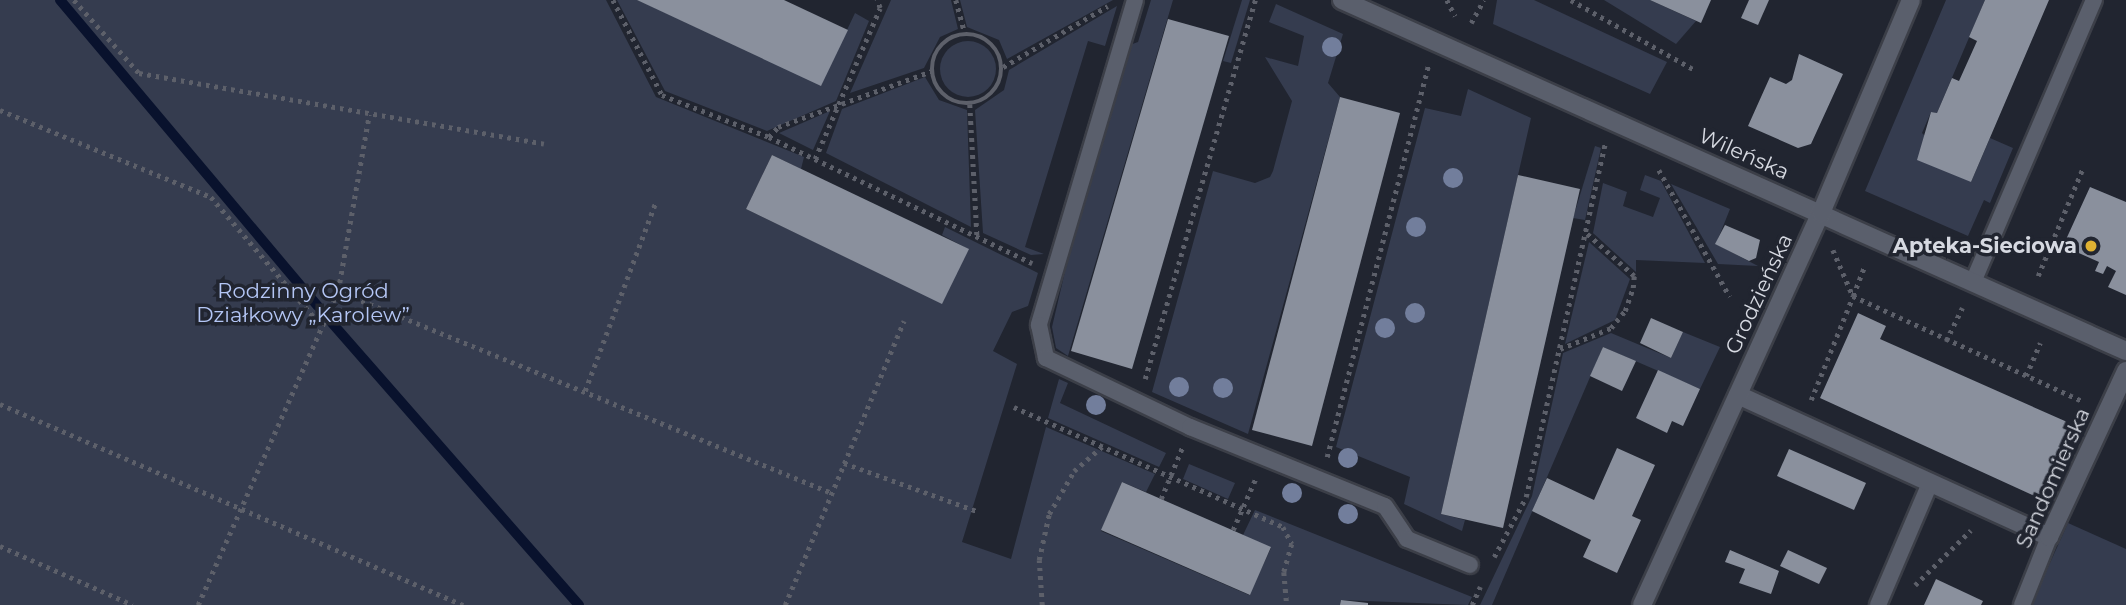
<!DOCTYPE html>
<html>
<head>
<meta charset="utf-8">
<style>
	body { margin:0 }
	#map { position:relative; width:2126px; height:605px; overflow:hidden; background:#212530; font-family:Montserrat,sans-serif }
	div>[style] { position:absolute }
	[style*='--x'] { left:calc(var(--x)*1px); top:calc(var(--y)*1px); width:calc(var(--w)*1px); rotate:calc(var(--a)*1deg) }
	.green>* { inset:0; background:#353c4f }
	.round { border-radius:50% }
	.stream>* { height:10px; margin:-5px; padding:0 5px; transform-origin:5px; border-radius:5px; background:#09122d }
	.building>* { inset:0; background:#8a909d }
	.path>* { height:4.5px; margin-top:-2.25px; transform-origin:0; background:repeating-linear-gradient(90deg,#5d606a 0 3.5px,transparent 0 8.5px) }
	.path>.ring { margin:-2.25px; padding:0; box-sizing:content-box; background:none; border:4.5px solid #5d606a; border-radius:50% }
	.roads { filter:drop-shadow(2px 0 #3c3f48) drop-shadow(-2px 0 #3c3f48) drop-shadow(0 2px #3c3f48) drop-shadow(0 -2px #3c3f48) }
	.lane>* { height:16px; margin:-8px; padding:0 8px; transform-origin:8px; border-radius:8px; background:#5a5f6c }
	.street>* { height:18px; margin:-9px; padding:0 9px; transform-origin:9px; border-radius:9px; background:#5a5f6c }
	.trees>* { width:20px; height:20px; margin:-10px; border-radius:50%; background:#727e9c }
	.dots>* { width:19px; height:19px; translate:-50% -50%; box-sizing:border-box; border:4px solid #212530; border-radius:50% }
	span { translate:-50% -50%; white-space:nowrap; text-align:center; line-height:1.15; -webkit-text-stroke:7px #212530; paint-order:stroke }
	.street-label { font-size:21px; color:#d6d9e1 }
	.poi-label { font-size:21px; color:#d6d9e1; font-weight:700 }
	.right { translate:-100% -50%; text-align:right }
	.park-label { font-size:21px; color:#b4c6f5 }
</style>
</head>
<body>
<div id="map">
	<div class="green">
		<i style="clip-path:polygon(0 0,606px 0,656px 97px,804px 157px,801px 169px,772px 155px,746px 209px,942px 303px,968px 249px,942px 235px,945px 227px,1038px 273px,1028px 306px,1012px 312px,993px 351px,1017px 364px,962px 542px,1011px 559px,1046px 427px,1155px 474px,1146px 492px,1122px 482px,1101px 531px,1249px 595px,1271px 548px,1243px 535px,1255px 510px,1472px 597px,1468px 605px,1341px 600px,1340px 605px,0 605px)"></i>
		<i style="clip-path:polygon(617px 0,638px 0,821px 85px,855px 13px,869px 21px,836px 101px,767px 131px,665px 91px)"></i>
		<i style="clip-path:polygon(891px 0,951px 0,958px 29px,940px 37px,924px 68px,850px 93px)"></i>
		<i style="clip-path:polygon(960px 0,1113px 0,1007px 59px,999px 40px,967px 27px)"></i>
		<i style="clip-path:polygon(1151px 0,1173px 0,1068px 356px,1056px 348px,1052px 327px,1067px 263px,1127px 46px,1138px 42px)"></i>
		<i style="clip-path:polygon(1242px 0,1250px 0,1231px 63px,1223px 61px)"></i>
		<i style="clip-path:polygon(1497px 0,1534px 0,1667px 62px,1650px 94px,1493px 24px)"></i>
		<i style="clip-path:polygon(1604px 0,1650px 0,1696px 21px,1676px 44px)"></i>
		<i style="clip-path:polygon(1946px 0,1985px 0,1937px 113px,1931px 112px,1922px 133px,1971px 182px,1990px 138px,2013px 148px,1990px 203px,1984px 200px,1968px 236px,1865px 191px)"></i>
		<i style="clip-path:polygon(1276px 4px,1343px 34px,1328px 83px,1340px 97px,1248px 434px,1152px 392px,1213px 171px,1255px 183px,1270px 177px,1273px 171px,1292px 101px,1265px 57px,1298px 66px,1304px 36px,1269px 22px)"></i>
		<i style="clip-path:polygon(1117px 6px,1105px 46px,1088px 41px,1025px 247px,1044px 254px,1031px 255px,983px 233px,975px 110px,1004px 90px,1009px 70px)"></i>
		<i class="round" style="left:940px;top:41px;width:56px;height:56px"></i>
		<i style="clip-path:polygon(925px 77px,939px 100px,967px 110px,971px 227px,826px 153px,842px 109px)"></i>
		<i style="clip-path:polygon(1468px 89px,1531px 118px,1441px 514px,1465px 520px,1462px 531px,1404px 504px,1410px 477px,1336px 447px,1425px 108px,1461px 116px)"></i>
		<i style="clip-path:polygon(830px 111px,813px 150px,779px 133px)"></i>
		<i style="clip-path:polygon(1595px 146px,1601px 148px,1585px 220px,1573px 218px)"></i>
		<i style="clip-path:polygon(1645px 175px,1661px 181px,1705px 263px,1636px 260px,1636px 272px,1593px 233px,1603px 183px,1627px 192px,1623px 206px,1653px 217px,1660px 198px,1640px 190px)"></i>
		<i style="clip-path:polygon(1671px 184px,1730px 209px,1716px 244px,1758px 266px,1718px 264px)"></i>
		<i style="clip-path:polygon(1589px 242px,1630px 279px,1615px 320px,1565px 344px)"></i>
		<i style="clip-path:polygon(1683px 332px,1720px 347px,1700px 389px,1603px 347px,1492px 605px,1480px 605px,1532px 496px,1563px 353px,1611px 333px,1671px 358px)"></i>
		<i style="clip-path:polygon(1059px 379px,1068px 383px,1060px 403px,1166px 453px,1159px 467px,1048px 418px)"></i>
		<i style="clip-path:polygon(1189px 464px,1235px 483px,1228px 499px,1183px 479px)"></i>
		<i style="clip-path:polygon(2068px 523px,2126px 549px,2126px 605px,2031px 605px)"></i>
	</div>
	<div class="stream">
		<i style="--x:60;--y:0;--w:400;--a:49.9"></i>
		<i style="--x:332;--y:323;--w:375;--a:48.8"></i>
	</div>
	<div class="building">
		<i style="clip-path:polygon(637px 0,784px 0,848px 30px,821px 86px)"></i>
		<i style="clip-path:polygon(1650px 0,1711px 0,1701px 23px)"></i>
		<i style="clip-path:polygon(1749px 0,1769px 0,1758px 25px,1741px 18px)"></i>
		<i style="clip-path:polygon(1985px 0,2049px 0,1971px 182px,1917px 160px,1931px 112px,1937px 113px,1952px 78px,1959px 81px,1977px 41px,1969px 37px)"></i>
		<i style="clip-path:polygon(1168px 19px,1229px 36px,1132px 369px,1071px 351px)"></i>
		<i style="clip-path:polygon(1799px 54px,1843px 74px,1811px 144px,1798px 148px,1748px 126px,1770px 77px,1786px 84px,1792px 80px)"></i>
		<i style="clip-path:polygon(1340px 97px,1400px 113px,1312px 446px,1252px 430px)"></i>
		<i style="clip-path:polygon(772px 155px,969px 249px,942px 304px,746px 209px)"></i>
		<i style="clip-path:polygon(1518px 175px,1580px 189px,1503px 528px,1441px 514px)"></i>
		<i style="clip-path:polygon(2090px 187px,2126px 202px,2126px 295px,2108px 287px,2116px 271px,2107px 266px,2103px 274px,2095px 271px,2099px 262px,2063px 246px)"></i>
		<i style="clip-path:polygon(1725px 225px,1760px 240px,1756px 258px,1749px 261px,1715px 244px)"></i>
		<i style="clip-path:polygon(1858px 313px,1886px 326px,1880px 339px,2074px 425px,2041px 499px,1820px 398px)"></i>
		<i style="clip-path:polygon(1651px 318px,1683px 332px,1671px 358px,1640px 343px)"></i>
		<i style="clip-path:polygon(1603px 347px,1636px 361px,1622px 391px,1590px 376px)"></i>
		<i style="clip-path:polygon(1658px 370px,1700px 389px,1683px 426px,1672px 421px,1667px 433px,1636px 418px)"></i>
		<i style="clip-path:polygon(1617px 448px,1655px 465px,1632px 516px,1641px 520px,1617px 573px,1583px 557px,1591px 540px,1532px 511px,1547px 478px,1594px 500px)"></i>
		<i style="clip-path:polygon(1789px 449px,1866px 483px,1854px 510px,1777px 476px)"></i>
		<i style="clip-path:polygon(1122px 482px,1271px 547px,1250px 595px,1101px 530px)"></i>
		<i style="clip-path:polygon(1730px 550px,1779px 571px,1771px 594px,1739px 583px,1745px 569px,1725px 562px)"></i>
		<i style="clip-path:polygon(1788px 550px,1827px 568px,1819px 584px,1780px 566px)"></i>
		<i style="clip-path:polygon(1936px 579px,1983px 601px,1981px 605px,1924px 605px)"></i>
		<i style="clip-path:polygon(1341px 600px,1368px 603px,1368px 605px,1340px 605px)"></i>
	</div>
	<div class="path">
		<i style="--x:74;--y:0;--w:98;--a:48.3"></i>
		<i style="--x:139;--y:73;--w:411;--a:9.9"></i>
		<i style="--x:613;--y:0;--w:107;--a:62.7"></i>
		<i style="--x:662;--y:95;--w:115;--a:21.4"></i>
		<i style="--x:769;--y:137;--w:292;--a:25.6"></i>
		<i style="--x:956;--y:0;--w:35;--a:75"></i>
		<i style="--x:1447;--y:0;--w:18;--a:63"></i>
		<i style="--x:1571;--y:0;--w:140;--a:29.5"></i>
		<i style="--x:1471;--y:23;--w:26;--a:-61"></i>
		<i class="ring" style="left:932px;top:34px;width:65.5px;height:65.5px"></i>
		<i style="--x:1003;--y:67;--w:121;--a:-30.2"></i>
		<i style="--x:970;--y:104;--w:131;--a:86.9"></i>
		<i style="--x:0;--y:110;--w:228;--a:22.4"></i>
		<i style="--x:211;--y:197;--w:167;--a:49.4"></i>
		<i style="--x:769;--y:137;--w:13;--a:-48"></i>
		<i style="--x:778;--y:127;--w:164;--a:-20"></i>
		<i style="--x:815;--y:159;--w:164;--a:-66.7"></i>
		<i style="--x:880;--y:8;--w:9;--a:-111"></i>
		<i style="--x:1659;--y:170;--w:145;--a:60.8"></i>
		<i style="--x:1833;--y:250;--w:50;--a:66.5"></i>
		<i style="--x:1853;--y:296;--w:33;--a:-69"></i>
		<i style="--x:2038;--y:276;--w:117;--a:-67.4"></i>
		<i style="--x:338;--y:291;--w:179;--a:-80"></i>
		<i style="--x:1946;--y:341;--w:37;--a:-64"></i>
		<i style="--x:1560;--y:349;--w:55;--a:-22.4"></i>
		<i style="--x:1611;--y:328;--w:22;--a:-51"></i>
		<i style="--x:1625;--y:311;--w:24;--a:-71"></i>
		<i style="--x:1633;--y:288;--w:12;--a:-85"></i>
		<i style="--x:1634;--y:276;--w:63;--a:-138.2"></i>
		<i style="--x:2026;--y:376;--w:36;--a:-67"></i>
		<i style="--x:1145;--y:379;--w:395;--a:-73.8"></i>
		<i style="--x:585;--y:391;--w:200;--a:-69.5"></i>
		<i style="--x:1811;--y:400;--w:112;--a:-68"></i>
		<i style="--x:1853;--y:296;--w:254;--a:24.6"></i>
		<i style="--x:0;--y:404;--w:505;--a:23.47"></i>
		<i style="--x:1014;--y:407;--w:295;--a:24"></i>
		<i style="--x:1283;--y:527;--w:19;--a:62"></i>
		<i style="--x:1292;--y:544;--w:29;--a:106"></i>
		<i style="--x:1284;--y:572;--w:33;--a:85"></i>
		<i style="--x:1327;--y:457;--w:404;--a:-75.5"></i>
		<i style="--x:844;--y:463;--w:144;--a:19.9"></i>
		<i style="--x:1161;--y:499;--w:55;--a:-67.6"></i>
		<i style="--x:1233;--y:530;--w:55;--a:-66.3"></i>
		<i style="--x:0;--y:546;--w:145;--a:23.9"></i>
		<i style="--x:1494;--y:557;--w:68;--a:-61.9"></i>
		<i style="--x:1526;--y:497;--w:361;--a:-77.4"></i>
		<i style="--x:1915;--y:585;--w:78;--a:-44.5"></i>
		<i style="--x:198;--y:605;--w:344;--a:-66"></i>
		<i style="--x:338;--y:291;--w:534;--a:22.24"></i>
		<i style="--x:785;--y:605;--w:308;--a:-67.3"></i>
		<i style="--x:1042;--y:605;--w:45;--a:-93.8"></i>
		<i style="--x:1039;--y:560;--w:47;--a:-77.7"></i>
		<i style="--x:1049;--y:514;--w:50;--a:-59.8"></i>
		<i style="--x:1074;--y:471;--w:37;--a:-41"></i>
		<i style="--x:1472;--y:605;--w:20;--a:-66"></i>
	</div>
	<div class="roads">
		<div class="lane">
			<i style="--x:1135;--y:0;--w:339;--a:106.5"></i>
			<i style="--x:1039;--y:325;--w:34;--a:78"></i>
			<i style="--x:1046;--y:358;--w:160;--a:25.6"></i>
			<i style="--x:1190;--y:427;--w:210;--a:22.1"></i>
			<i style="--x:1385;--y:506;--w:40;--a:56"></i>
			<i style="--x:1407;--y:539;--w:68;--a:22.4"></i>
			<i style="--x:1973;--y:282;--w:307;--a:-66.8"></i>
			<i style="--x:1878;--y:605;--w:133;--a:-66.9"></i>
			<i style="--x:2022;--y:605;--w:73;--a:-68.3"></i>
		</div>
		<div class="street">
			<i style="--x:1342;--y:0;--w:859;--a:24.12"></i>
			<i style="--x:1738;--y:395;--w:342;--a:24.5"></i>
			<i style="--x:2049;--y:537;--w:183;--a:-65.1"></i>
			<i style="--x:1642;--y:605;--w:431;--a:-65.5"></i>
			<i style="--x:1821;--y:213;--w:231;--a:-67.1"></i>
		</div>
	</div>
	<div class="trees">
		<i style="left:1332px;top:47px"></i>
		<i style="left:1453px;top:178px"></i>
		<i style="left:1416px;top:227px"></i>
		<i style="left:1415px;top:313px"></i>
		<i style="left:1385px;top:328px"></i>
		<i style="left:1179px;top:387px"></i>
		<i style="left:1223px;top:388px"></i>
		<i style="left:1096px;top:405px"></i>
		<i style="left:1348px;top:458px"></i>
		<i style="left:1292px;top:493px"></i>
		<i style="left:1348px;top:514px"></i>
	</div>
	<div class="dots">
		<i style="left:2091px;top:246px;background:#deb133"></i>
	</div>
	<div class="street-label">
		<span style="left:1744px;top:154px;rotate:24deg">Wileńska</span>
		<span style="left:1759px;top:294px;rotate:-65deg">Grodzieńska</span>
		<span style="left:2053px;top:478px;rotate:-66deg">Sandomierska</span>
	</div>
	<div class="poi-label">
		<span class="right" style="left:2077px;top:246px">Apteka-Sieciowa</span>
	</div>
	<div class="park-label">
		<span style="left:303px;top:303px">Rodzinny Ogród<br>Działkowy „Karolew”</span>
	</div>
</div>
</body>
</html>
